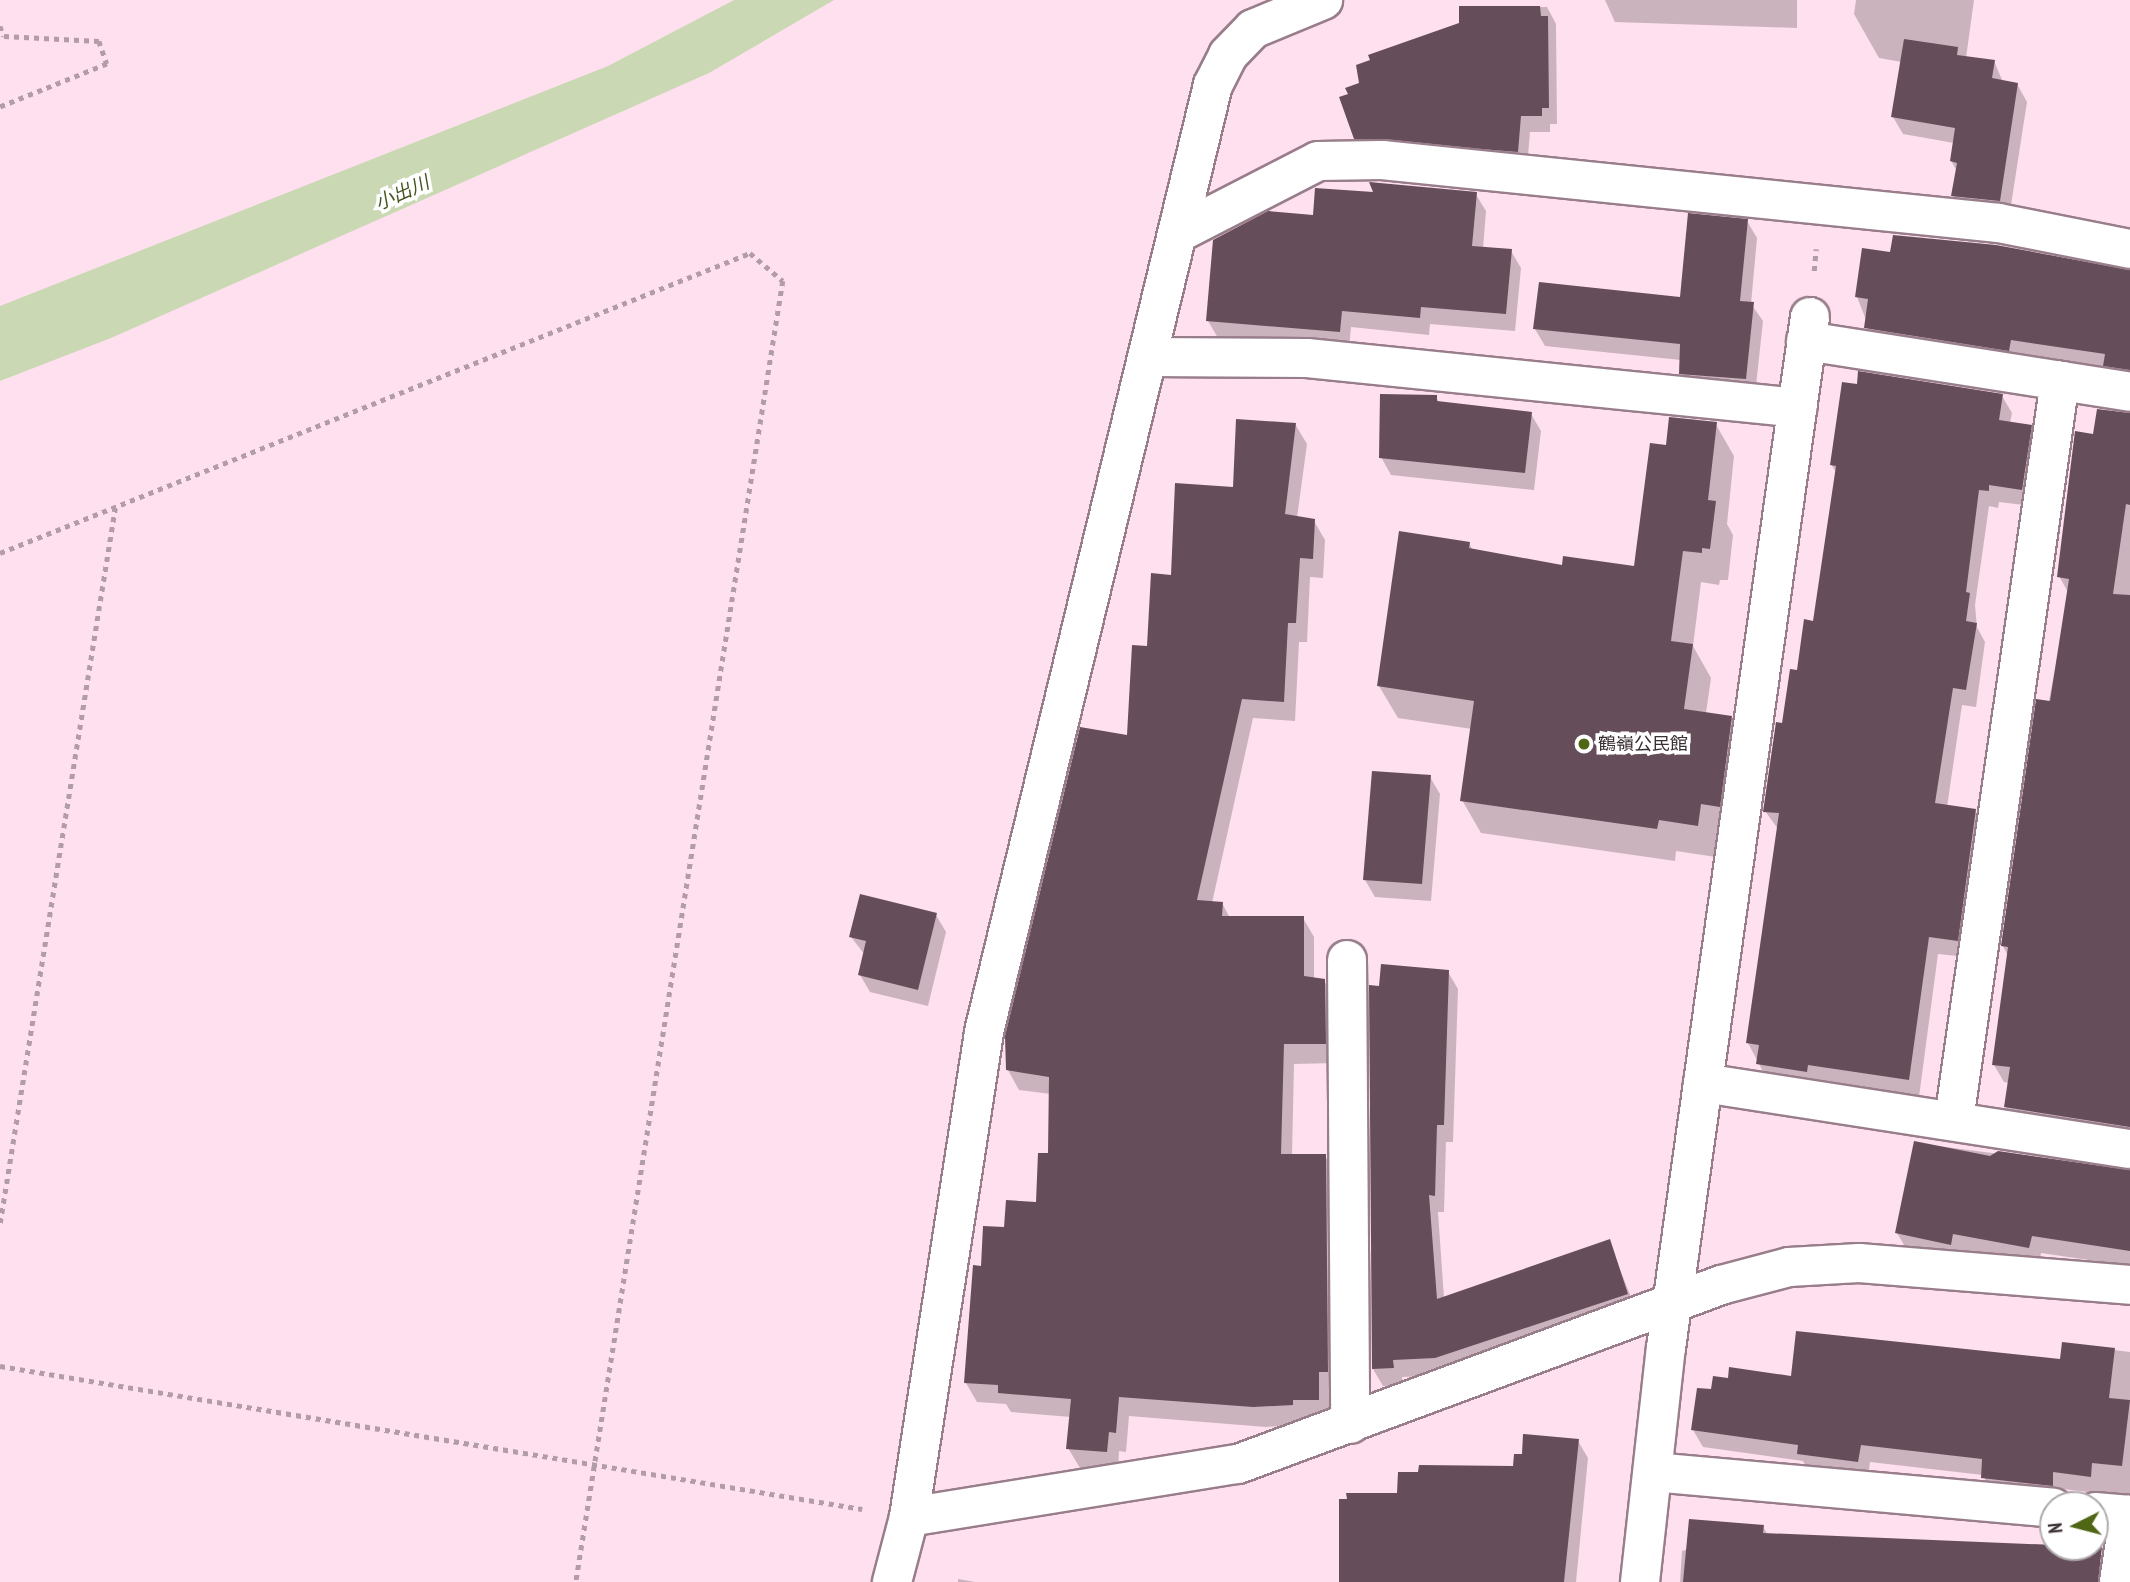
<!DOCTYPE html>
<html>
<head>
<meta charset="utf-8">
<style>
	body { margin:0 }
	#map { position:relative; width:2130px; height:1582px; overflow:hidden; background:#fee0ee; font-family:"PT Sans Narrow","Noto Sans JP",sans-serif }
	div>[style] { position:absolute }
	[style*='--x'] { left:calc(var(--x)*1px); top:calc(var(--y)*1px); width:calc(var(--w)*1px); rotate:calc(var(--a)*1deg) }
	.water>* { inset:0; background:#cad8b4 }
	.shadow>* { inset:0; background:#0003 }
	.building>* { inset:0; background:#664d5a }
	.path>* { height:4.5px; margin-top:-2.25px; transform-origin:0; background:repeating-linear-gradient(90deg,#b29ca6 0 5px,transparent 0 10px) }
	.roads { filter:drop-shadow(2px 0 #987d8a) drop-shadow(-2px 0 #987d8a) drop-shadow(0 2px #987d8a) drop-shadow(0 -2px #987d8a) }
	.street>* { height:38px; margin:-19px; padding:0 19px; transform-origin:19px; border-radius:19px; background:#fff }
	.dots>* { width:19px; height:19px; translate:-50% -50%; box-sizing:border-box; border:4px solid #fff; border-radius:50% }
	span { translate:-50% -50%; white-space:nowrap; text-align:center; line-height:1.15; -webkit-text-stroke:7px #fff; paint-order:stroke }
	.poi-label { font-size:18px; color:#3a2f34 }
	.left { translate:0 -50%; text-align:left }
	.water-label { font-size:19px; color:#44551f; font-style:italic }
	.north { position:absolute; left:2039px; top:1491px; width:70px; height:70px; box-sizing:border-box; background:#fff; border:2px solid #b0acae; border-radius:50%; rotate:264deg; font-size:19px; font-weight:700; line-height:28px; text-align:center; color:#3a2f34 }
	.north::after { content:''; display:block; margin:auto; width:24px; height:32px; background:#4f6615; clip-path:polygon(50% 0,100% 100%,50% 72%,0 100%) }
</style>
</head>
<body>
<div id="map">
	<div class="water">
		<i style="clip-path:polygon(734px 0,834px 0,709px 73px,111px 338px,0 381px,0 306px,608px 66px)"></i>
	</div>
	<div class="shadow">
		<i style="clip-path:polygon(1605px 0,1797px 0,1797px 28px,1615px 22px)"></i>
		<i style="clip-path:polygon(1856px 0,1974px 0,1966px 58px,1994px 61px,2003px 82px,2017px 84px,2027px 102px,2009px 218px,1963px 213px,1953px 196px,1957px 171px,1951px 161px,1954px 143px,1903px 134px,1893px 117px,1902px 62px,1879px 58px,1854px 14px)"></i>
		<i style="clip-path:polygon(1547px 7px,1556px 24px,1557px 124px,1550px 124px,1550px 132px,1530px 132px,1527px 168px,1365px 155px,1355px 138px,1350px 96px,1361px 84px,1461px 25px,1460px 8px)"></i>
		<i style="clip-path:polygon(1475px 193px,1486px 211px,1483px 248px,1511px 251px,1521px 268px,1515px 331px,1430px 324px,1429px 335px,1351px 327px,1349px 349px,1218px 338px,1208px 321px,1315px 217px,1375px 194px)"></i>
		<i style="clip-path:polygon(1747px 221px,1757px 238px,1751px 304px,1763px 321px,1755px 395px,1691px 391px,1681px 374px,1681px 360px,1545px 346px,1535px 329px,1681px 299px)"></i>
		<i style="clip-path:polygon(2130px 283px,2130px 385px,1876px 345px,1857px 297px)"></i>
		<i style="clip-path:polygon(2002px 396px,2012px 413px,2010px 423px,2031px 426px,2040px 444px,2032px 506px,1999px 502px,1998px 508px,1989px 506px,1975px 605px,1977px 627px,1985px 642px,1976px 707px,1962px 705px,1947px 807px,1975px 811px,1985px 828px,1967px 957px,1938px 954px,1919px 1097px,1817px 1082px,1768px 1081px,1748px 1043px,1778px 829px,1765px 811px,1784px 725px,1815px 623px,1837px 474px,1831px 464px)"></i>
		<i style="clip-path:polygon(1436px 397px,1440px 404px,1531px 414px,1541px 431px,1534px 490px,1391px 475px,1381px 457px)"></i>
		<i style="clip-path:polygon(2130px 413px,2130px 1142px,2016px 1125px,2006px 1107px,2010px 1083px,2004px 1082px,1994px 1065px,2008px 956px,2003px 946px,2069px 594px,2059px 576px,2094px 436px)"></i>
		<i style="clip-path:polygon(1715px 423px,1734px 456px,1727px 524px,1733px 535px,1728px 580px,1720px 580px,1719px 585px,1701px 582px,1693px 646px,1711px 678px,1706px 713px,1731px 717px,1750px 749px,1716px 857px,1676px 851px,1675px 861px,1481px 833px,1462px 800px,1472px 729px,1398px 718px,1379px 686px,1469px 543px,1473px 551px,1563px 567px,1636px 568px,1668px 447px)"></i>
		<i style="clip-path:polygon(1295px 424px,1307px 444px,1297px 518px,1314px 521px,1325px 540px,1323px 578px,1310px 577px,1307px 642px,1299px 642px,1295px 721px,1253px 718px,1212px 903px,1222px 903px,1230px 918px,1303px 918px,1314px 937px,1314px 979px,1324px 981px,1336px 1001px,1336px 1063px,1294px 1064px,1292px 1155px,1325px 1156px,1337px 1176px,1338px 1391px,1330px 1392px,1329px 1419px,1304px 1424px,1266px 1427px,1129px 1416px,1126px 1452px,1119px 1451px,1118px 1471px,1080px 1468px,1068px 1448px,1071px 1417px,1011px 1412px,1006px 1404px,977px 1402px,966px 1383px,982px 1268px,1006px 1229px,1037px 1204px,1050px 1155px,1051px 1094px,1019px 1090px,1008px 1070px,1128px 737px,1148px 648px,1172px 576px,1234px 488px)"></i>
		<i style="clip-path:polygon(1430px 777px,1440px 794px,1431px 901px,1375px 897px,1365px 880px)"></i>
		<i style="clip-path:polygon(936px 915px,946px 932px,928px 1006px,870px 992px,860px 975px,865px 955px,851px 937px)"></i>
		<i style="clip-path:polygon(1448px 972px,1458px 989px,1453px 1142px,1446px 1142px,1444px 1212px,1438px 1212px,1444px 1298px,1609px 1242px,1637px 1312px,1445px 1375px,1402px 1377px,1403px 1385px,1383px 1386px,1373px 1369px,1380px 988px)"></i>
		<i style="clip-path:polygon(1915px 1143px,2130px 1171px,2130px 1266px,2041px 1253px,2039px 1265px,1963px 1250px,1961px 1261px,1907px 1250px,1897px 1233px)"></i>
		<i style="clip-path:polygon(2064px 1344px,2130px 1352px,2130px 1497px,2063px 1489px,2062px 1503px,1993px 1495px,1983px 1475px,1870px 1462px,1868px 1479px,1809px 1472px,1803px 1461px,1703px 1447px,1693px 1430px,1712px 1391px,1729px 1380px,2062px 1361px)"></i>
		<i style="clip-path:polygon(1578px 1441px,1588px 1458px,1576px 1582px,1341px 1582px,1399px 1495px,1515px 1467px)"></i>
		<i style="clip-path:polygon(1763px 1527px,1768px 1535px,2052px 1582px,1680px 1582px,1682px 1551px)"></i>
		<i style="clip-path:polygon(958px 1579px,975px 1582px,958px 1582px)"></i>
	</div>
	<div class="building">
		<i style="clip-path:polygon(1459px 6px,1540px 6px,1541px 16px,1548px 16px,1549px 108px,1542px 108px,1542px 116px,1521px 116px,1518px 152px,1354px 139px,1339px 97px,1348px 94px,1345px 88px,1359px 83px,1356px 65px,1370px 60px,1368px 55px,1459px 23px)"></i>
		<i style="clip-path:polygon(1904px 39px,1958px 47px,1957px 55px,1995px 60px,1992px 78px,2018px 83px,2000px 201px,1951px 196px,1957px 163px,1950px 161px,1955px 128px,1891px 117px)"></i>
		<i style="clip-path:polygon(1369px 182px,1477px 192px,1472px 246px,1512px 249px,1506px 314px,1421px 307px,1420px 318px,1342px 311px,1340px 332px,1206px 321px,1213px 240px,1268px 211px,1313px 215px,1315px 188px,1373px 192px)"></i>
		<i style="clip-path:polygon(1688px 213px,1748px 219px,1740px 301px,1754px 302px,1746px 379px,1679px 374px,1680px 344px,1533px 329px,1539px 282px,1680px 297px)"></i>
		<i style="clip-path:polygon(1893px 235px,1996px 245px,2130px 270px,2130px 370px,2103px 366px,2105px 354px,2011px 340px,2009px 351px,1864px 328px,1868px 299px,1855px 297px,1862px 248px,1890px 252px)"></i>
		<i style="clip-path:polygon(1858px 371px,2003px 394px,1999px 420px,2032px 425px,2022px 490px,1989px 485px,1989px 491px,1979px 490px,1966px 592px,1970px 593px,1966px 621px,1977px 623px,1966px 690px,1953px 688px,1935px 803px,1976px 809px,1958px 941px,1929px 937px,1909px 1080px,1808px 1065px,1807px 1072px,1756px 1064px,1759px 1045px,1746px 1043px,1779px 813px,1763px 812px,1776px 722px,1782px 723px,1790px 669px,1797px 670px,1804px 619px,1813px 621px,1836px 466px,1830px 465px,1842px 382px,1857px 384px)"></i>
		<i style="clip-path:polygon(1380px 394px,1437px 395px,1437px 401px,1532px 412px,1525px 473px,1379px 458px)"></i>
		<i style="clip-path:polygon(2097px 409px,2130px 413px,2130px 505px,2126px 504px,2113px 594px,2130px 595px,2130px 1127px,2004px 1107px,2010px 1067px,1992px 1065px,2008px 947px,2001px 946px,2036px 699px,2050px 701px,2069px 579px,2057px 577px,2075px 431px,2093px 434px)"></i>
		<i style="clip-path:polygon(1669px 417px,1717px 422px,1708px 500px,1716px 501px,1710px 549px,1702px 548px,1702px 553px,1683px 551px,1671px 641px,1693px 644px,1684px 709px,1732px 716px,1720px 807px,1701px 804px,1698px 826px,1659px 820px,1657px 829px,1460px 801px,1474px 701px,1377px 686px,1399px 531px,1470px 542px,1469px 548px,1562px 565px,1563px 556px,1634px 566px,1650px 443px,1666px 445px)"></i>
		<i style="clip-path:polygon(1236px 419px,1296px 423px,1285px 514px,1315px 519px,1313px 559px,1300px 558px,1296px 623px,1288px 623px,1284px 702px,1242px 699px,1197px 900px,1223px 902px,1222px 916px,1304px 916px,1304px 976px,1325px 979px,1326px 1044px,1284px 1044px,1281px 1154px,1326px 1154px,1328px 1372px,1319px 1372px,1319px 1400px,1293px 1400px,1293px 1405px,1253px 1407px,1119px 1397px,1116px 1433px,1109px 1432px,1107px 1452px,1066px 1449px,1071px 1399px,998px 1393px,998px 1385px,964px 1383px,973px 1265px,981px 1266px,983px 1226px,1004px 1227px,1006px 1200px,1036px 1202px,1038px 1153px,1048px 1153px,1049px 1077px,1006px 1070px,1005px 1036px,1080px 727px,1127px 735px,1132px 645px,1147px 646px,1151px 573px,1171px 575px,1175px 483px,1233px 487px)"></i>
		<i style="clip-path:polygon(1372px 771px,1431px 775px,1422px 884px,1363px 880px)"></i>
		<i style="clip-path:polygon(860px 894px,937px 913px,918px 990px,858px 975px,866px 941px,849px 937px)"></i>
		<i style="clip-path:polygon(1381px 964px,1449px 970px,1444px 1125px,1437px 1125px,1435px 1196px,1429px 1195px,1437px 1299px,1610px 1239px,1628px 1294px,1435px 1358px,1393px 1360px,1394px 1368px,1372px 1369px,1369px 985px,1379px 986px)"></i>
		<i style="clip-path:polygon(1914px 1141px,1990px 1156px,1998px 1151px,2130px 1170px,2130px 1251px,2032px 1236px,2029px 1248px,1953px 1234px,1951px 1245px,1895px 1233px)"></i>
		<i style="clip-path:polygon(1796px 1331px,2060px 1359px,2062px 1342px,2115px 1348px,2109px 1398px,2130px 1400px,2122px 1466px,2092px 1463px,2091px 1477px,2053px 1472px,2053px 1486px,1981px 1478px,1982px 1459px,1861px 1445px,1858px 1462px,1797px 1454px,1798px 1445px,1691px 1430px,1697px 1388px,1711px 1389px,1713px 1376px,1728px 1378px,1729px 1367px,1791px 1376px)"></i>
		<i style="clip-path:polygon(1523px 1434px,1579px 1439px,1564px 1582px,1339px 1582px,1339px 1499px,1347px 1499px,1346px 1493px,1397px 1493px,1398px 1472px,1418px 1472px,1419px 1465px,1513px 1466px,1514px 1454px,1522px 1454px)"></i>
		<i style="clip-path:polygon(1689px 1519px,1764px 1525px,1763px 1533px,2102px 1547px,2098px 1582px,1683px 1582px)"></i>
	</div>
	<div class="path">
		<i style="--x:0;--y:26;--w:11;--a:68"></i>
		<i style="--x:4;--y:36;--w:95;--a:3"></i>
		<i style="--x:99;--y:41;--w:24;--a:71"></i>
		<i style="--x:107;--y:64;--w:115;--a:158.1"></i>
		<i style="--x:1814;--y:271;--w:22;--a:-85"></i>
		<i style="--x:0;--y:553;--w:808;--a:-21.8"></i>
		<i style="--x:750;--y:253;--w:43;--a:40.3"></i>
		<i style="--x:783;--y:281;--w:1317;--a:99.04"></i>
		<i style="--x:0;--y:1223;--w:724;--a:-80.86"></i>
		<i style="--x:0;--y:1366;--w:874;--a:9.42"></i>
	</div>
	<div class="roads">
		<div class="street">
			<i style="--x:1178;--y:233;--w:157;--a:-27.2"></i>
			<i style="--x:1318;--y:161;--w:64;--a:-0.9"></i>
			<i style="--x:1382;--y:160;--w:620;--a:5.83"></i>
			<i style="--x:1999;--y:223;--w:134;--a:11.2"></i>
			<i style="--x:1806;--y:341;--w:328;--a:8.9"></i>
			<i style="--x:1148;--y:357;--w:159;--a:0.4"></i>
			<i style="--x:1307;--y:358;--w:493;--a:5.8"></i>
			<i style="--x:1347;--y:960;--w:464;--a:89.6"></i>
			<i style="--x:1703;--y:1083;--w:432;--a:8.8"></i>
			<i style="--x:1954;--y:1120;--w:747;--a:-81.84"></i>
			<i style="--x:1653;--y:1472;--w:402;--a:5.1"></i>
			<i style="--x:2095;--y:1512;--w:35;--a:5"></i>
			<i style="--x:909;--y:1517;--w:333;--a:-9.2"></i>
			<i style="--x:1238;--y:1464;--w:515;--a:-20.33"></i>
			<i style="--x:1721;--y:1285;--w:70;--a:-14.8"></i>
			<i style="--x:1789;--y:1267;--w:70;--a:-3.3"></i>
			<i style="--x:1859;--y:1263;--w:272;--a:4.6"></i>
			<i style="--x:892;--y:1582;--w:67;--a:-75.3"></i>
			<i style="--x:909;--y:1517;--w:491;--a:-81.2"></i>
			<i style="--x:984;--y:1032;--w:974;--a:-76.41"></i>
			<i style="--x:1213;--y:85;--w:34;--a:-63"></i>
			<i style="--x:1228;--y:55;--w:36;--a:-46"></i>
			<i style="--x:1253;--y:29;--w:76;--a:-22.5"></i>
			<i style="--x:1640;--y:1582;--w:235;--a:-83.7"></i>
			<i style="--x:1666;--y:1348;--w:1041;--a:-82.05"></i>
			<i style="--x:2119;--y:1582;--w:68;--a:-81.5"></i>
		</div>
	</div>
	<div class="dots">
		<i style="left:1584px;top:744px;background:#4f6615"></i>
	</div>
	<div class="poi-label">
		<span class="left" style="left:1598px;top:744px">鶴嶺公民館</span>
	</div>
	<div class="water-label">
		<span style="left:402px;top:193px;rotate:-24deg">小出川</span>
	</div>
	<div class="north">N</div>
</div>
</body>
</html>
